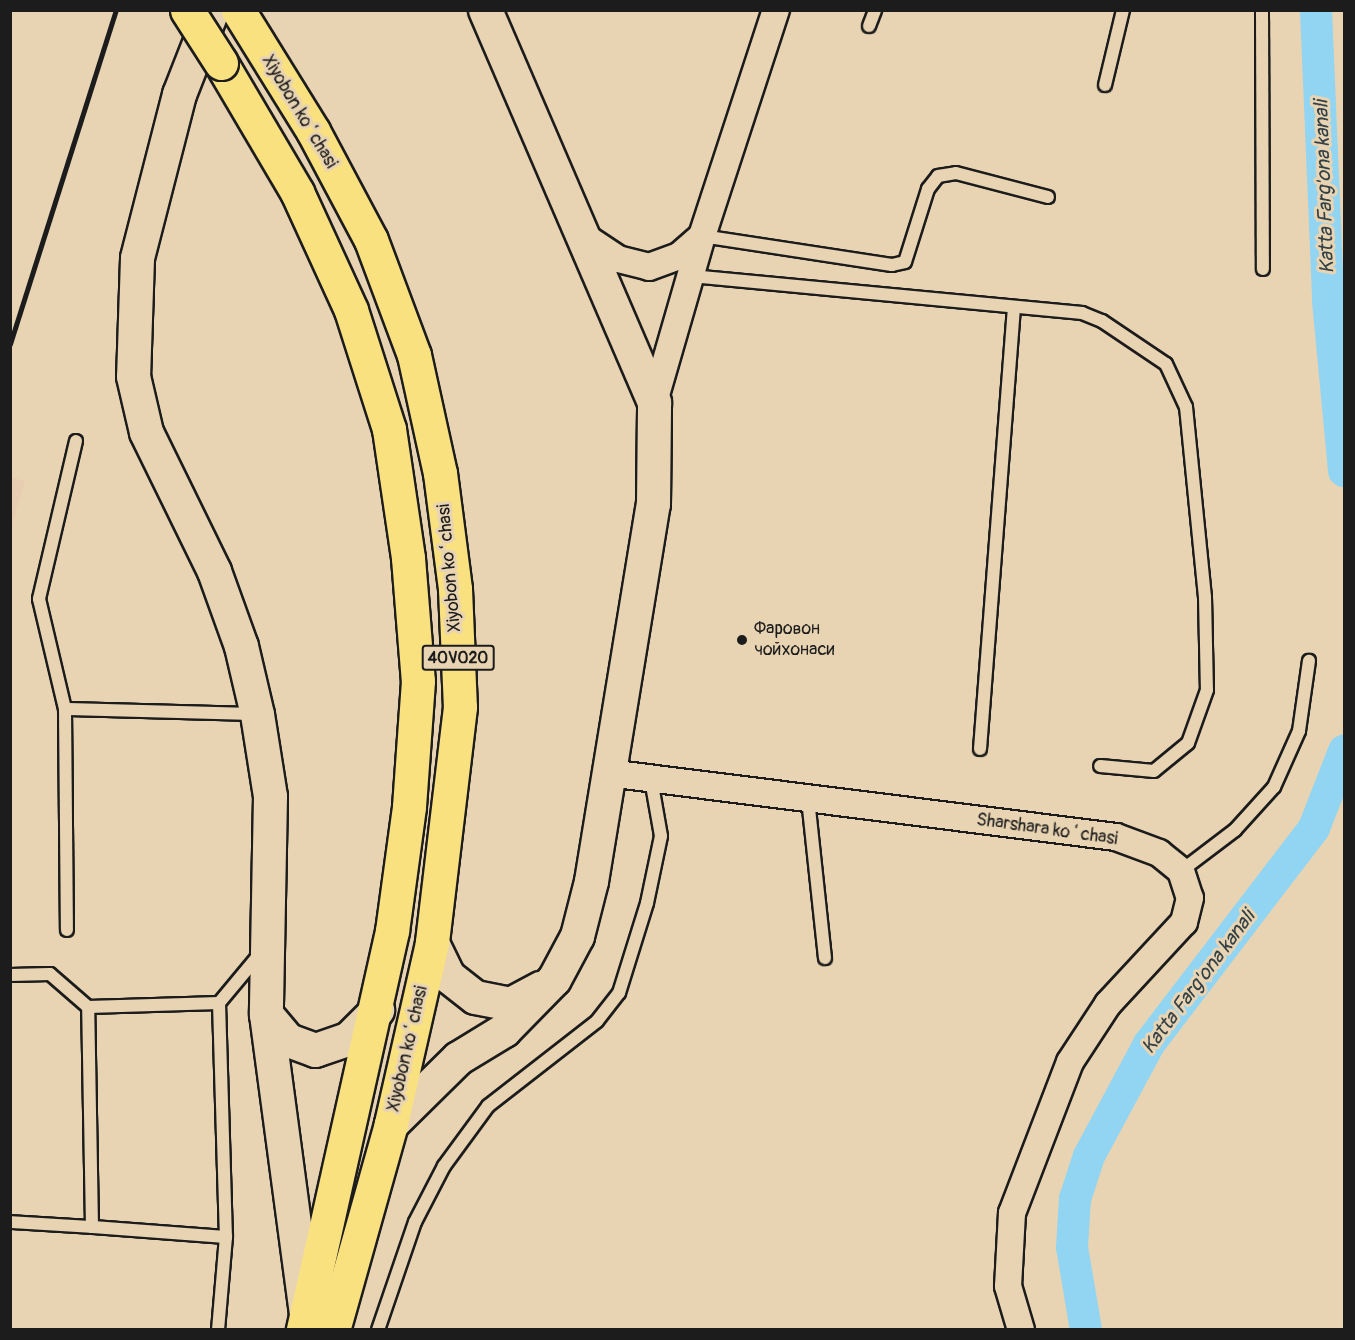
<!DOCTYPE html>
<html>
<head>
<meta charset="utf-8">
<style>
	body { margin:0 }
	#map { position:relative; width:1355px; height:1340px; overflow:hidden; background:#e8d4b2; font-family:Pangolin,sans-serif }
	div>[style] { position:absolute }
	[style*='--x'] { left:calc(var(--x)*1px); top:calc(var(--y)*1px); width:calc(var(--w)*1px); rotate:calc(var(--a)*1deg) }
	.built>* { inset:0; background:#e9cdb3 }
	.canal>* { height:32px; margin:-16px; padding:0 16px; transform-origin:16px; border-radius:16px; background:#91d5f3 }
	.roads { filter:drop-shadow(2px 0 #1c1c1c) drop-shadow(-2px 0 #1c1c1c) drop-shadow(0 2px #1c1c1c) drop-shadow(0 -2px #1c1c1c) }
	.service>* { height:12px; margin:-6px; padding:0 6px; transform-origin:6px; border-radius:6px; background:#e8d4b2 }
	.minor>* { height:26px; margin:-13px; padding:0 13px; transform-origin:13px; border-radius:13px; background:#e8d4b2 }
	.secondary>* { height:33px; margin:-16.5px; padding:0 16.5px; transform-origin:16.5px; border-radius:16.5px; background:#e8d4b2 }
	.primary>* { height:33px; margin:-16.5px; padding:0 16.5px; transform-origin:16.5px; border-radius:16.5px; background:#fae180 }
	.rail>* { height:4.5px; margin:-2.25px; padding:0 2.25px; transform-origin:2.25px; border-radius:2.25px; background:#1c1c1c }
	.bridges { filter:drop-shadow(2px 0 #1c1c1c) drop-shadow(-2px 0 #1c1c1c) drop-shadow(0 2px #1c1c1c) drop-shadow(0 -2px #1c1c1c) }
	.primary-bridge>* { height:33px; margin:-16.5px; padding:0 16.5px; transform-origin:16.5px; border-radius:16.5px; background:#fae180 }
	.dots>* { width:16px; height:16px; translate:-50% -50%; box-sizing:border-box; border:3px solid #e8d4b2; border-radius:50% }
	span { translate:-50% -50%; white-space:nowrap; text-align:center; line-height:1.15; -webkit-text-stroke:6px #e8d4b2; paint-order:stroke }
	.shield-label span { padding:2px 4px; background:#e8d4b2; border:2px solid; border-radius:4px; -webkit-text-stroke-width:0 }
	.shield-label { font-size:16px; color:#1c1c1c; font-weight:700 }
	.street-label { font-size:18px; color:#1c1c1c }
	.poi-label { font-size:18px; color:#1c1c1c }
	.left { translate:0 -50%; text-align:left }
	.water-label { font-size:20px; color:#334147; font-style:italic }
	.frame { position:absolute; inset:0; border:12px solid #1c1c1c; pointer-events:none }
</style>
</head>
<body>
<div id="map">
	<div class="built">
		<i style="clip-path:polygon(11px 477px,25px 481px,11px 529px,10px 477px)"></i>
	</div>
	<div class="canal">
		<i style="--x:1316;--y:10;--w:291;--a:87.6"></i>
		<i style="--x:1328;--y:301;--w:171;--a:84.6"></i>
		<i style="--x:1086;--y:1330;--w:84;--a:-99.6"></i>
		<i style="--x:1072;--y:1247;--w:48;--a:-86.4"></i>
		<i style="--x:1075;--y:1199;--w:45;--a:-72"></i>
		<i style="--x:1089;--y:1156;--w:127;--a:-61.8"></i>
		<i style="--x:1149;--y:1044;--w:272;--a:-52.6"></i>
		<i style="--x:1314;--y:828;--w:83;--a:-68.7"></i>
	</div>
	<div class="roads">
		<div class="service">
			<i style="--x:1262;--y:10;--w:259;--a:89.8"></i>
			<i style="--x:869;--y:26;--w:17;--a:-69"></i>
			<i style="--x:1105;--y:85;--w:77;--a:-76.5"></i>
			<i style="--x:702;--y:236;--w:192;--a:8.7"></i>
			<i style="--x:892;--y:265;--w:13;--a:-13"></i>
			<i style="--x:905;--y:262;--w:77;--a:-72.5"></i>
			<i style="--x:928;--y:189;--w:16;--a:-52"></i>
			<i style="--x:938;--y:176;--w:18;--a:-9"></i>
			<i style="--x:956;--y:173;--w:95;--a:14.6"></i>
			<i style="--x:691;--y:276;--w:393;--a:5.4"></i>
			<i style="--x:1082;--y:313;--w:22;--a:22"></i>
			<i style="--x:1102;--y:321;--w:77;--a:33.9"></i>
			<i style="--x:1166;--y:364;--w:47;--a:65.1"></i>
			<i style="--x:1186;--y:407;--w:191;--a:84.3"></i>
			<i style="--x:1205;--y:597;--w:93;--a:88.8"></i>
			<i style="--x:1207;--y:690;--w:56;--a:109.7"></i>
			<i style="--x:1188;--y:743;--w:44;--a:140.5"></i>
			<i style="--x:1154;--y:771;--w:54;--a:-174.7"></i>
			<i style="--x:76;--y:441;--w:162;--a:103.2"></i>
			<i style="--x:39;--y:599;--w:113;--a:76.7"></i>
			<i style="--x:65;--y:709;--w:191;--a:1.5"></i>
			<i style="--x:65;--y:709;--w:221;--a:89.5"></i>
			<i style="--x:980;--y:749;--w:443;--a:-85.6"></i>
			<i style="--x:808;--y:799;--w:160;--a:83.9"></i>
			<i style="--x:1181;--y:871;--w:68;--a:-37.2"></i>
			<i style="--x:1235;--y:830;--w:58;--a:-47.8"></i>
			<i style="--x:1274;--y:787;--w:61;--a:-65.9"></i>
			<i style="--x:1299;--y:731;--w:71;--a:-81.9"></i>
			<i style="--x:10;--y:975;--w:40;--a:-1.4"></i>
			<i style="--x:50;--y:974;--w:50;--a:41"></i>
			<i style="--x:219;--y:1003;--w:234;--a:88.3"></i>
			<i style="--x:226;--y:1237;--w:134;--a:-175.7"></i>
			<i style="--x:92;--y:1227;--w:220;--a:-91"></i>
			<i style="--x:88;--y:1007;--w:131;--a:-1.7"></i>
			<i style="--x:219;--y:1003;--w:62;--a:-50.2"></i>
			<i style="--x:10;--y:1222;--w:82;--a:3.5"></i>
			<i style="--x:218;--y:1330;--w:93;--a:-85.1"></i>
			<i style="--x:378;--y:1330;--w:114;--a:-71.1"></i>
			<i style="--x:415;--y:1222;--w:63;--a:-62.6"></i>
			<i style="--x:444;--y:1166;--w:74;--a:-53.7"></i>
			<i style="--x:488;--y:1106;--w:138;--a:-37.9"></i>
			<i style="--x:597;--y:1021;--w:36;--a:-52"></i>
			<i style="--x:619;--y:993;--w:94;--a:-72.7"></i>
			<i style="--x:647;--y:903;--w:68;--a:-78.2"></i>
			<i style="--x:661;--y:836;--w:58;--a:-100"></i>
		</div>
		<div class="minor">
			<i style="--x:582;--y:235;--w:43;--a:33.7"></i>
			<i style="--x:618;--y:259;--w:32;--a:14"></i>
			<i style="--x:649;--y:267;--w:32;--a:-20"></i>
			<i style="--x:679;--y:256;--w:30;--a:-41"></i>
			<i style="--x:654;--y:402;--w:173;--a:-73.9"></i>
			<i style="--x:702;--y:236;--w:238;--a:-71.9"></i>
			<i style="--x:608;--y:773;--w:512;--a:7.18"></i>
			<i style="--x:1116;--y:837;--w:46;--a:20.4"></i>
			<i style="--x:1159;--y:853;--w:28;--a:39"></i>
			<i style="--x:1181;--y:871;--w:28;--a:72"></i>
			<i style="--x:1190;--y:898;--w:25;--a:104"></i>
			<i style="--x:1184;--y:922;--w:112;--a:132.8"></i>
			<i style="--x:1108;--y:1004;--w:69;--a:123.2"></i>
			<i style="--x:1070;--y:1062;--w:162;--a:111"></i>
			<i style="--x:1012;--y:1213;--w:73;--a:93.1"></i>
			<i style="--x:1008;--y:1286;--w:46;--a:73.5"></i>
		</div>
		<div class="secondary">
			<i style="--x:212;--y:10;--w:90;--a:111.4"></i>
			<i style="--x:179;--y:94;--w:169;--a:104.4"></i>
			<i style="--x:137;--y:258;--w:118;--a:91.9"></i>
			<i style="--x:133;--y:376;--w:57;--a:76.9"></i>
			<i style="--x:146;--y:432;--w:155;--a:63.9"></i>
			<i style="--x:214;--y:571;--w:80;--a:70.2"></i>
			<i style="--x:241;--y:646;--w:70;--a:76.8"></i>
			<i style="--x:257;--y:714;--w:83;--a:81"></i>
			<i style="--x:270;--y:796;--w:218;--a:91.1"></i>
			<i style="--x:266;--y:1014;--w:301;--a:82.4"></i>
			<i style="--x:432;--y:943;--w:37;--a:64"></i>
			<i style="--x:448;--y:976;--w:34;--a:38"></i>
			<i style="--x:475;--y:997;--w:36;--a:11"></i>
			<i style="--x:510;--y:1004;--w:34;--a:-28"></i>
			<i style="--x:266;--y:1014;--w:34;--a:50"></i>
			<i style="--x:288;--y:1040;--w:29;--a:20"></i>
			<i style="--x:315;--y:1050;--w:36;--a:-19"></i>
			<i style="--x:349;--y:1038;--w:40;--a:-45"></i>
			<i style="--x:391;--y:1124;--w:94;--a:-44.6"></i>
			<i style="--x:458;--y:1058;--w:54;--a:-31.3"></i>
			<i style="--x:504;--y:1030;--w:71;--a:-45.6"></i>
			<i style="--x:554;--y:979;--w:49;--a:-61.9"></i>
			<i style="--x:577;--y:936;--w:57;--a:-75.7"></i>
			<i style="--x:591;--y:881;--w:382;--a:-80.7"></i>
			<i style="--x:653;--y:504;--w:102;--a:-89.4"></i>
			<i style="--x:654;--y:402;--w:427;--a:-113.3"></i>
		</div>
		<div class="primary">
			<i style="--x:238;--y:10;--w:142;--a:58.2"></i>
			<i style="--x:313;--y:131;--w:123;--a:62"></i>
			<i style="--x:371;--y:240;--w:123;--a:69.5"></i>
			<i style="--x:414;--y:355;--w:121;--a:77.6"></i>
			<i style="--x:440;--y:473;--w:117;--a:82.6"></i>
			<i style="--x:455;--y:589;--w:118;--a:87.6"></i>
			<i style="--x:460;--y:707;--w:238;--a:96.8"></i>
			<i style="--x:432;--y:943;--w:186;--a:102.8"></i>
			<i style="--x:391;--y:1124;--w:214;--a:105.7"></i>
			<i style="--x:221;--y:63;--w:150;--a:59.5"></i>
			<i style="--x:297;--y:192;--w:130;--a:65.4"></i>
			<i style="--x:351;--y:310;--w:125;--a:72.3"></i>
			<i style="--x:389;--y:429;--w:130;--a:81.6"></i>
			<i style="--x:408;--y:558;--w:123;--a:85.4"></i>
			<i style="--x:418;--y:681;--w:126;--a:94.1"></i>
			<i style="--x:409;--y:807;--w:125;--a:97.8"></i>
			<i style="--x:392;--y:931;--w:409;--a:102.6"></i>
		</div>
	</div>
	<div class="rail">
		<i style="--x:10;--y:344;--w:350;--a:-72.4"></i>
	</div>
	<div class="bridges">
		<div class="primary-bridge">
			<i style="--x:187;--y:10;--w:63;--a:57.3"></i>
		</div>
	</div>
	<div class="dots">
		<i style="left:742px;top:640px;background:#1c1c1c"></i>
	</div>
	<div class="shield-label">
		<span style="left:458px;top:658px">40V020</span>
	</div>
	<div class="street-label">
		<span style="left:299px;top:112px;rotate:59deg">Xiyobon koʻchasi</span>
		<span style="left:450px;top:568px;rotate:-95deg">Xiyobon koʻchasi</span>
		<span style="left:1047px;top:830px;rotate:8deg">Sharshara koʻchasi</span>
		<span style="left:408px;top:1049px;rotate:-77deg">Xiyobon koʻchasi</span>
	</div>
	<div class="poi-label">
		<span class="left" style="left:754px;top:640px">Фаровон<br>чойхонаси</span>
	</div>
	<div class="water-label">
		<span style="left:1324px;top:187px;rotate:-92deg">Katta Farg'ona kanali</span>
		<span style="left:1198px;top:982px;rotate:-53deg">Katta Farg'ona kanali</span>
	</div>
	<div class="frame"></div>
</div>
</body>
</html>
